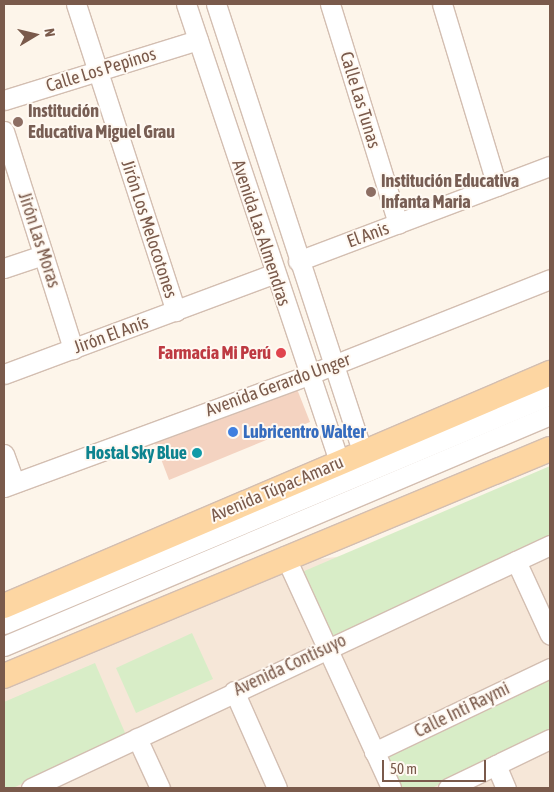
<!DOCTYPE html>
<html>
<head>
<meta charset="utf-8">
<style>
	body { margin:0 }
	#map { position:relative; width:554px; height:792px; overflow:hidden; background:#fdf5ea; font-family:"Asap Condensed",sans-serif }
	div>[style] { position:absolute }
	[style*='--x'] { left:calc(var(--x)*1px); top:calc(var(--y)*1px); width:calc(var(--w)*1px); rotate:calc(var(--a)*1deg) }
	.residential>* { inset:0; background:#f6e7d8 }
	.green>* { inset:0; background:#d8edc7 }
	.building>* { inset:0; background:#f4d3c1 }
	.roads { filter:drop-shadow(1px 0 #d3beb1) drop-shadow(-1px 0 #d3beb1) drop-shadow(0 1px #d3beb1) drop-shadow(0 -1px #d3beb1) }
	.minor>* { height:19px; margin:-9.5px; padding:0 9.5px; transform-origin:9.5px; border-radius:9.5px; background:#fff }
	.major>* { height:24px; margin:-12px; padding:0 12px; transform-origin:12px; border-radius:12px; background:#fdd6a2 }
	.dots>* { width:14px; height:14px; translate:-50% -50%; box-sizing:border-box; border:2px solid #fff9f2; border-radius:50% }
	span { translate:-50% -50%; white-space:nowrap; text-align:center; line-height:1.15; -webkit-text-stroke:4px #fff9f2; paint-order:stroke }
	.street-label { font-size:18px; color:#7a5a4b }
	.education-label { font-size:18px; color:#785e54; font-weight:700 }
	.left { translate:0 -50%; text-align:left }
	.health-label { font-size:18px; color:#be3a42; font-weight:700 }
	.right { translate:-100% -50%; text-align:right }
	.shop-label { font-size:18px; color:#366cbe; font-weight:700 }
	.culture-label { font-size:18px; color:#0d838f; font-weight:700 }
	.frame { position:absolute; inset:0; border:5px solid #7a5a4b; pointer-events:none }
	.north { position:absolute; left:10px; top:10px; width:50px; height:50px; -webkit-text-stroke:4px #fff9f2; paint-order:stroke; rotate:81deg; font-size:14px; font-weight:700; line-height:20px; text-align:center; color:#7a5a4b }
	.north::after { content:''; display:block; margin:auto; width:18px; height:22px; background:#7a5a4b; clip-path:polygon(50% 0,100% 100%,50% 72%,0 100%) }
	.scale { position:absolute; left:382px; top:760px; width:104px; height:22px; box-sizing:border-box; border:2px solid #7a5a4b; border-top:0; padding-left:6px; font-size:15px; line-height:18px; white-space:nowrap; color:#7a5a4b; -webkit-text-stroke:4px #fff9f2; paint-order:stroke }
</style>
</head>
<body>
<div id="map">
	<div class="residential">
		<i style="clip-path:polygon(550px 472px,550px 788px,4px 788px,4px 685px,303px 561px,352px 555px)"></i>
	</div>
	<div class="green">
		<i style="clip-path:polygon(550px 466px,550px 537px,331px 640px,302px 572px)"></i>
		<i style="clip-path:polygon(192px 633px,213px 679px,136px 713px,116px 668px)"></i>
		<i style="clip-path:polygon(95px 663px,126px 735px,13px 788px,4px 788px,4px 702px)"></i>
		<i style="clip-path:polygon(550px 676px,550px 731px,432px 788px,400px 788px,385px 755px)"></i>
	</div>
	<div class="building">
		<i style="clip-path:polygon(297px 389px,310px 422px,169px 480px,155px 443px)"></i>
	</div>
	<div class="roads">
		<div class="minor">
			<i style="--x:76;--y:4;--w:323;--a:72"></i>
			<i style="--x:186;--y:4;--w:483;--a:71.5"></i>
			<i style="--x:216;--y:4;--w:471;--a:71.9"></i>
			<i style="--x:330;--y:4;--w:230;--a:72.8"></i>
			<i style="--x:442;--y:4;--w:190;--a:73.2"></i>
			<i style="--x:4;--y:100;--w:203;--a:-17.2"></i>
			<i style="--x:4;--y:131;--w:229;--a:72.4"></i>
			<i style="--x:298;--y:261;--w:269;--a:-20.7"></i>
			<i style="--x:4;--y:268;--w:41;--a:-18.4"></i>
			<i style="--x:4;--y:374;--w:287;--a:-20.4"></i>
			<i style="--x:4;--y:454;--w:30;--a:70"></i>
			<i style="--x:4;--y:487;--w:324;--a:-20.2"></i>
			<i style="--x:308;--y:375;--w:260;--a:-21.6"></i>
			<i style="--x:285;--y:556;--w:255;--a:65.4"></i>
			<i style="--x:516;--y:561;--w:81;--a:65.3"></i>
			<i style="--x:4;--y:624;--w:592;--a:-22.75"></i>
			<i style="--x:4;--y:646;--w:593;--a:-22.93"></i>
			<i style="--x:234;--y:691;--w:106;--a:66.1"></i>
			<i style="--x:137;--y:738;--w:55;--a:65.3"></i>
			<i style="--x:374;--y:752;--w:195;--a:-25.5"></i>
			<i style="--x:496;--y:765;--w:25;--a:67"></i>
			<i style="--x:31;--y:788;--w:573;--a:-25.09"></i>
			<i style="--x:448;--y:788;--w:113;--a:-25.7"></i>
		</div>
		<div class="major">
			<i style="--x:4;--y:606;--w:594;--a:-23.11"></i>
			<i style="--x:4;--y:676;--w:591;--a:-22.58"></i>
		</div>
	</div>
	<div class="dots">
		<i style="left:18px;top:122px;background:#8d6e63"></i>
		<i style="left:371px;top:192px;background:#8d6e63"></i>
		<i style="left:281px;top:353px;background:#e0444e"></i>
		<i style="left:233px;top:432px;background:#3f7fe0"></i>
		<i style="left:197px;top:453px;background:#0f9aa8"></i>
	</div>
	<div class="street-label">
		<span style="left:101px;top:70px;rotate:-17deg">Calle Los Pepinos</span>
		<span style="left:360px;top:100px;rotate:73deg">Calle Las Tunas</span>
		<span style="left:149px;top:229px;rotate:72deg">Jirón Los Melocotones</span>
		<span style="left:261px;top:233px;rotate:72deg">Avenida Las Almendras</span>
		<span style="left:368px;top:235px;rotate:-20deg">El Anis</span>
		<span style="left:39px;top:240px;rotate:72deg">Jirón Las Moras</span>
		<span style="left:111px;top:335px;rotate:-20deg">Jirón El Anís</span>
		<span style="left:278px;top:385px;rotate:-20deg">Avenida Gerardo Unger</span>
		<span style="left:277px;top:489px;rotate:-23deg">Avenida Túpac Amaru</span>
		<span style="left:290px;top:665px;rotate:-25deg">Avenida Contisuyo</span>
		<span style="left:462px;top:710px;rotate:-26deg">Calle Inti Raymi</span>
	</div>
	<div class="education-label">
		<span class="left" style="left:28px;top:122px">Institución<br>Educativa Miguel Grau</span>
		<span class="left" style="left:381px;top:192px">Institución Educativa<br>Infanta Maria</span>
	</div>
	<div class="health-label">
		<span class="right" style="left:271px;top:353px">Farmacia Mi Perú</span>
	</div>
	<div class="shop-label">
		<span class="left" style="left:243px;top:432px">Lubricentro Walter</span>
	</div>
	<div class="culture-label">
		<span class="right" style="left:187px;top:453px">Hostal Sky Blue</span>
	</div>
	<div class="frame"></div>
	<div class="north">N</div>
	<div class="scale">50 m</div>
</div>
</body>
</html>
